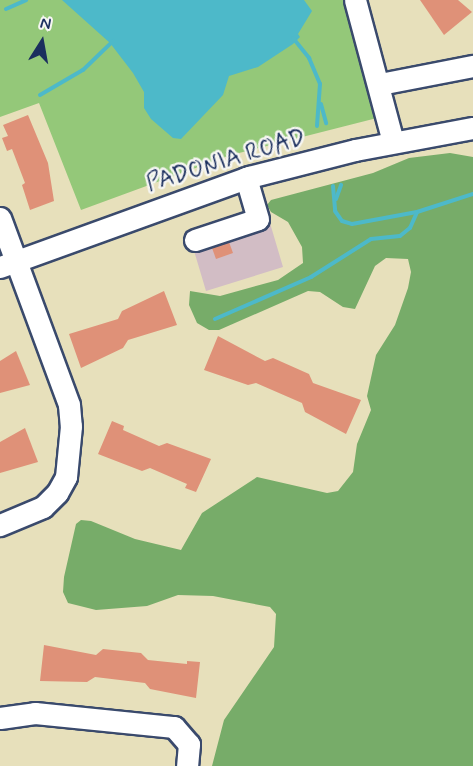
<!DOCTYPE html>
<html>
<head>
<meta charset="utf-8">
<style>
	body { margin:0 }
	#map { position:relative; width:473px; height:766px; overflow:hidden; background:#e7e0bb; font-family:Mynerve,sans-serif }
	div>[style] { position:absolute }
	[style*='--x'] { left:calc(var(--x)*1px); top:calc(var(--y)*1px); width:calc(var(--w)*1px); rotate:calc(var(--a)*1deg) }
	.industrial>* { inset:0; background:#d2bdc5 }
	.green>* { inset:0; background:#94c879 }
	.forest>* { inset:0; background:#77ac69 }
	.water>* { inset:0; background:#4db9c9 }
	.stream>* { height:4px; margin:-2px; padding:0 2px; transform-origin:2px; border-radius:2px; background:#4db9c9 }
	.building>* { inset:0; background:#df9178 }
	.roads { filter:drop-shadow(2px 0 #3a4a6c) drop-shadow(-2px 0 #3a4a6c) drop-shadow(0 2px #3a4a6c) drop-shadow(0 -2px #3a4a6c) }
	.minor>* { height:21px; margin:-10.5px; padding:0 10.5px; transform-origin:10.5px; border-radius:10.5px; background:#fff }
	span { translate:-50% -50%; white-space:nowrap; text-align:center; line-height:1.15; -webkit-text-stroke:5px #f6f6f2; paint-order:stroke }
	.street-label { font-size:24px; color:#1b2f5e }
	.north { position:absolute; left:12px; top:12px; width:60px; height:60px; -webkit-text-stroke:4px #f6f6f2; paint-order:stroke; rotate:11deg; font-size:16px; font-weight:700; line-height:24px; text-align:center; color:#1b2f5e }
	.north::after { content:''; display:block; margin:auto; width:21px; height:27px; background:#1b2f5e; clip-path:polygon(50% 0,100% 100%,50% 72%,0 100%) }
</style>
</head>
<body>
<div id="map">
	<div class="industrial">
		<i style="clip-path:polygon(270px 223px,283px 267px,206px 291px,189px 234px,240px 232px)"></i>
	</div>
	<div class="green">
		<i style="clip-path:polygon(0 0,343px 0,377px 118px,231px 155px,81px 210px,39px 103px,0 117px)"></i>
	</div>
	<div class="forest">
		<i style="clip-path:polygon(450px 153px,473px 157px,473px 766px,212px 766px,224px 720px,274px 647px,276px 614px,270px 607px,213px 596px,178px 595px,147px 606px,96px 610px,68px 603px,63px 592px,64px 577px,76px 524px,81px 520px,91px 521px,135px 539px,181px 550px,202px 513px,257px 477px,327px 493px,338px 491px,353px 472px,357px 444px,371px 410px,367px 396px,376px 355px,395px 325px,408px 288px,411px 272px,408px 259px,386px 258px,375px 266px,355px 309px,343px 307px,320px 292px,308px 291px,219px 330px,209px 330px,197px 323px,189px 305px,190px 291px,220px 296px,278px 280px,303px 263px,302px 247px,288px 222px,271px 212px,267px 205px,271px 200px,373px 173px,409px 158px)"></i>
	</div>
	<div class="water">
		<i style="clip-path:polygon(62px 0,304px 0,312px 11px,298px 34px,300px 37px,293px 44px,258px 67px,229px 76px,223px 95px,181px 139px,173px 138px,151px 119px,144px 108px,144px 92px,133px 73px,110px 43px)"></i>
	</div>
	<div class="stream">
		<i style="--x:6;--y:9;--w:22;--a:-24"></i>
		<i style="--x:293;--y:38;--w:26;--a:51"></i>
		<i style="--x:309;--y:58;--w:28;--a:67"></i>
		<i style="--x:320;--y:84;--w:42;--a:94.1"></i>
		<i style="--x:40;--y:95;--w:50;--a:-30.2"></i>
		<i style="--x:83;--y:70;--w:42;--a:-44"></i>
		<i style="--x:321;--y:104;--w:20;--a:75"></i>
		<i style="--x:333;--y:186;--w:25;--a:85"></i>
		<i style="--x:335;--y:211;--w:12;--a:55"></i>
		<i style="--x:342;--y:221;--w:10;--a:17"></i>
		<i style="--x:352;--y:224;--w:66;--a:-10.5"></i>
		<i style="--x:417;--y:212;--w:59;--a:-17.8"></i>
		<i style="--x:336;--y:199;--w:15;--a:-70"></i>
		<i style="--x:215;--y:319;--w:105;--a:-23.6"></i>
		<i style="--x:311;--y:277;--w:71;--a:-32.3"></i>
		<i style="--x:371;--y:239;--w:29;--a:-6"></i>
		<i style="--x:400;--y:236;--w:13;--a:-39"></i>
		<i style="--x:410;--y:228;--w:17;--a:-66"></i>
	</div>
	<div class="building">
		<i style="clip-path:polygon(420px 0,458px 0,472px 12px,444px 35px)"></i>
		<i style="clip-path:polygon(28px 115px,48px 163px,54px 201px,30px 210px,22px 185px,25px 183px,12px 149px,7px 151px,2px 138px,8px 136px,3px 125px)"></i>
		<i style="clip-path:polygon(229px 242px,233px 253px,216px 259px,212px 248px)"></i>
		<i style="clip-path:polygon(164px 291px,177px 325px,128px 340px,123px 348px,81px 368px,69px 334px,118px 319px,122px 311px)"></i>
		<i style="clip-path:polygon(218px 336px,265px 361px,273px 358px,309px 374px,313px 383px,361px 400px,346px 434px,305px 412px,302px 403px,256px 383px,248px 385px,204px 370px)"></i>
		<i style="clip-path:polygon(16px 351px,30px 385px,0 393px,0 361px)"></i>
		<i style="clip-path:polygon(112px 421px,124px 426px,123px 430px,159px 446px,167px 443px,211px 459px,196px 492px,185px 488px,187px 484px,150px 468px,142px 471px,98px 454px)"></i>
		<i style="clip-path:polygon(25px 428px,38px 462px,0 473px,0 442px)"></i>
		<i style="clip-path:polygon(44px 645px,96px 655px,103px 649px,141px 653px,148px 660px,187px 664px,187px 661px,200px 662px,196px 698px,150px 689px,145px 683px,95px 677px,87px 682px,40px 681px)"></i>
	</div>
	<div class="roads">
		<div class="minor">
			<i style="--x:355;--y:0;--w:147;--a:75"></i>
			<i style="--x:380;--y:84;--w:95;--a:-11"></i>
			<i style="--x:0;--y:218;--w:199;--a:69.7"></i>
			<i style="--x:69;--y:405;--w:21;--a:85"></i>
			<i style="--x:71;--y:426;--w:51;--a:95.6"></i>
			<i style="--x:66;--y:477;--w:18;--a:119"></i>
			<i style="--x:57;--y:493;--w:20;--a:135"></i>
			<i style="--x:43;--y:507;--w:47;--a:157.3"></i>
			<i style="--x:195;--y:240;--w:66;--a:-18.4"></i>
			<i style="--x:258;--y:219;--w:43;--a:-106.3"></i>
			<i style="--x:0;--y:267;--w:265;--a:-19.9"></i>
			<i style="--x:249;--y:177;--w:109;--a:-14.3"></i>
			<i style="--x:355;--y:150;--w:120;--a:-10.6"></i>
			<i style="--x:0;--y:718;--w:35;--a:-8"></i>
			<i style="--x:35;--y:713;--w:140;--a:5.8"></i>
			<i style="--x:174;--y:727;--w:23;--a:49"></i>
			<i style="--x:189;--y:744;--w:22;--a:95"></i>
		</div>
	</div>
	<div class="street-label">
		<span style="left:226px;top:161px;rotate:-17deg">PADONIA ROAD</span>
	</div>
	<div class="north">N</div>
</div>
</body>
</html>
